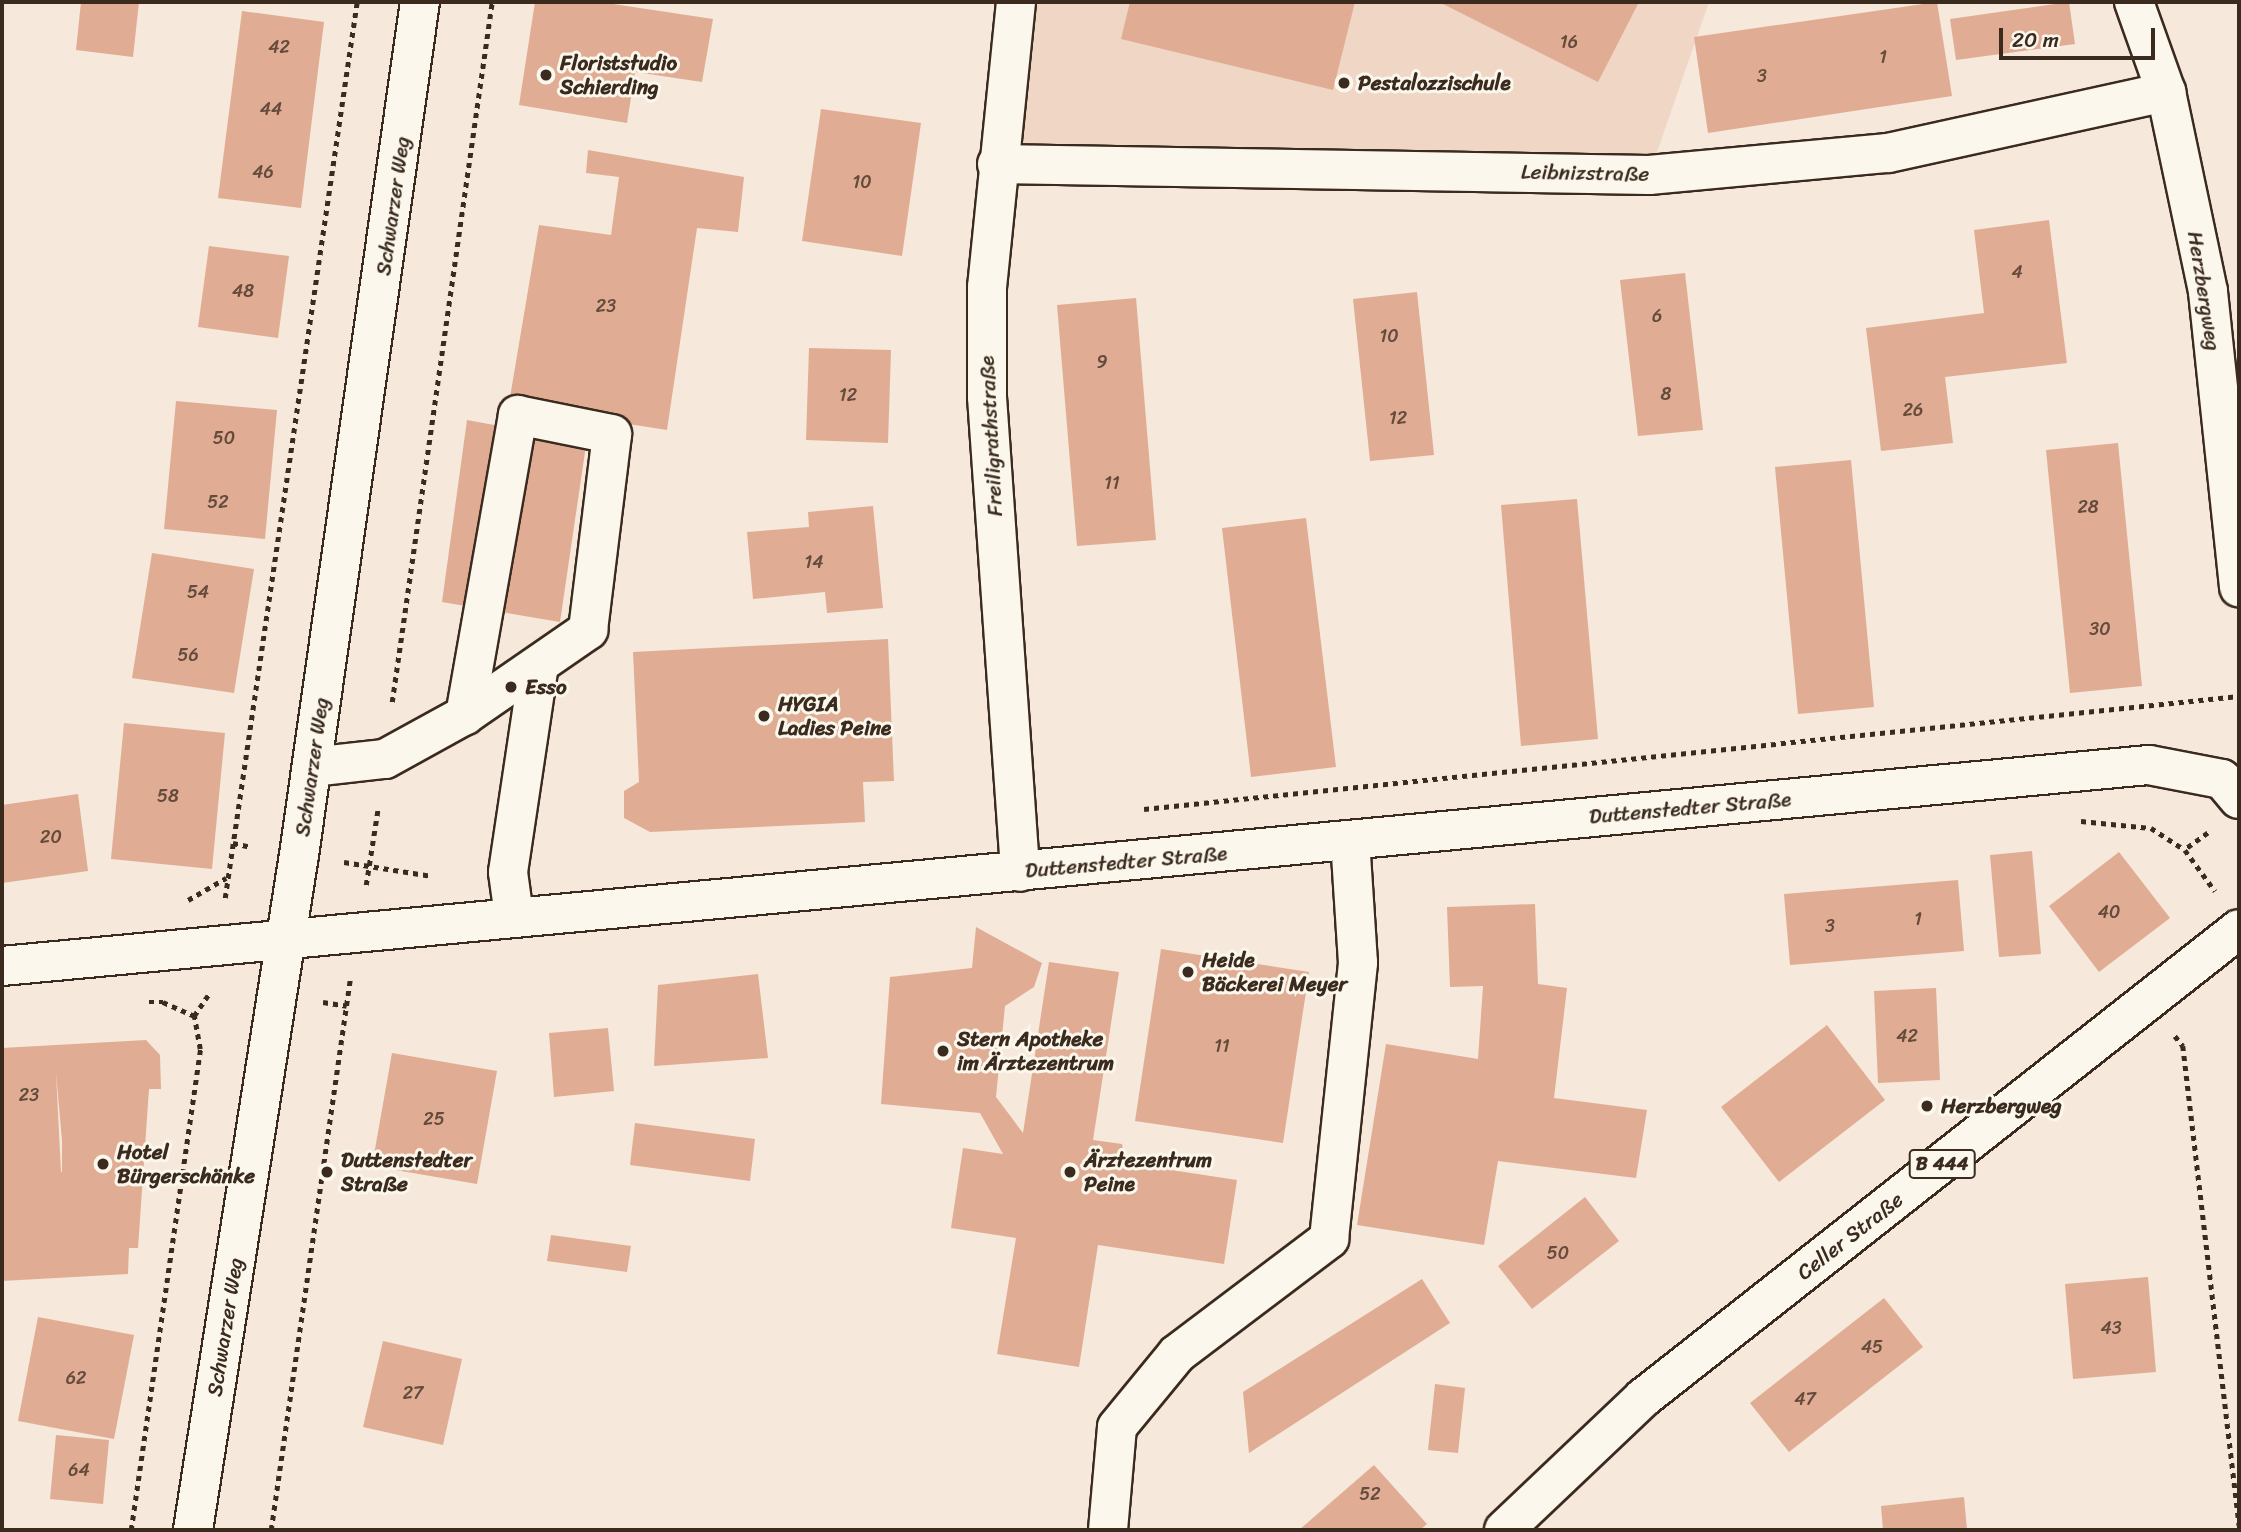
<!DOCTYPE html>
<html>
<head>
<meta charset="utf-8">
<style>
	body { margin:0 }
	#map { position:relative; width:2241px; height:1532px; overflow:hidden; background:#f6e8da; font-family:Sriracha,sans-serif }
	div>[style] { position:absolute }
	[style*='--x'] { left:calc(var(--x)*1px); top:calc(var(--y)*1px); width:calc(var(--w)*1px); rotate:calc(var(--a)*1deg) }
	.built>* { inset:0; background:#efd6c5 }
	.building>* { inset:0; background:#e0ad94 }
	.path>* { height:4.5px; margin-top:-2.25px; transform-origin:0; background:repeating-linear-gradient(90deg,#3b2a1e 0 5px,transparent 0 10px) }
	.roads { filter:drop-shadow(2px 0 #3b2a1e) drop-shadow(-2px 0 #3b2a1e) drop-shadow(0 2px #3b2a1e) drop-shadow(0 -2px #3b2a1e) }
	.minor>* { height:38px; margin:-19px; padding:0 19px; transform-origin:19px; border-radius:19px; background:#fbf7ec }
	.major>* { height:38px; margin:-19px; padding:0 19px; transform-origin:19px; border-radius:19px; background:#fbf7ec }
	.dots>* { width:19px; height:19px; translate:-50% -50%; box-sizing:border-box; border:4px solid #fbf7ec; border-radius:50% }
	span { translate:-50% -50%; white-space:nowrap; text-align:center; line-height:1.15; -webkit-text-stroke:6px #fbf7ec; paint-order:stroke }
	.number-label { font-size:18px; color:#644b3c }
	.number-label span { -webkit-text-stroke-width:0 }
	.shield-label span { padding:2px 5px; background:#fbf7ec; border:2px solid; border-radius:5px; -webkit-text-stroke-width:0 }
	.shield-label { font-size:19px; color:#3b2a1e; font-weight:700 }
	.poi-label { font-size:21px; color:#3b2a1e; font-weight:700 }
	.left { translate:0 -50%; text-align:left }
	.street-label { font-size:21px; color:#3b2a1e }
	.frame { position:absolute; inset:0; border:4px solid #3b2a1e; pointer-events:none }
	.scale { position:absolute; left:1999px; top:28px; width:156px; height:32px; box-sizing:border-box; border:4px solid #3b2a1e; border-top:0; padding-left:9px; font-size:21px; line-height:24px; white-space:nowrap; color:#3b2a1e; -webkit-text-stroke:5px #fbf7ec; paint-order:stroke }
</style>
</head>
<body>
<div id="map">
	<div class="built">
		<i style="clip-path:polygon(1016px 2px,1709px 2px,1649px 175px,997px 164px)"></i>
	</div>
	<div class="building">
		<i style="clip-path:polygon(81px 2px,139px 2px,133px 57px,76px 50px)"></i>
		<i style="clip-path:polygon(535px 2px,600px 2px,713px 19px,702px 82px,635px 72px,627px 123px,519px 105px)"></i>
		<i style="clip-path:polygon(1130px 2px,1355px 2px,1333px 90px,1121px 39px)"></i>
		<i style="clip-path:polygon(1439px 2px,1639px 2px,1598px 82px)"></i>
		<i style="clip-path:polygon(1937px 2px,1952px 96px,1708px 133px,1694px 37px)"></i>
		<i style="clip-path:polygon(2069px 2px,2075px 44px,1956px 60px,1950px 19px)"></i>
		<i style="clip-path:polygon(242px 11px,324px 22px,301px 208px,218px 198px)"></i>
		<i style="clip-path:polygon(821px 109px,921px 123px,902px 256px,802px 241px)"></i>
		<i style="clip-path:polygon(588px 150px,744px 177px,738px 232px,697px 228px,667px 430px,590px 418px,560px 622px,442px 602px,467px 420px,505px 427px,539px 225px,611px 235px,619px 177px,586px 173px)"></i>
		<i style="clip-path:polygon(2049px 220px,2067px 363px,1945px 377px,1953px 443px,1881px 451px,1866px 328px,1984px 313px,1974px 230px)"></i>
		<i style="clip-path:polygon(209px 246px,289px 256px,278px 338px,198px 327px)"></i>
		<i style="clip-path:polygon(1685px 273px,1703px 430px,1638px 436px,1620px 280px)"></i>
		<i style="clip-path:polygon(1417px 292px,1434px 455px,1370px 461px,1353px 299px)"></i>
		<i style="clip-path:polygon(1136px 298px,1156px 540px,1077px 546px,1057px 305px)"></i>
		<i style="clip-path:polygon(809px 348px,891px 350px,888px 443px,806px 440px)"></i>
		<i style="clip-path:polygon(176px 401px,277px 410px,265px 539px,164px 529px)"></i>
		<i style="clip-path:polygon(2118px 443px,2142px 686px,2070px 693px,2046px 450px)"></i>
		<i style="clip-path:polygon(1851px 460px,1874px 707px,1798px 714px,1775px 467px)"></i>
		<i style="clip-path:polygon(1577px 499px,1598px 739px,1521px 746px,1501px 505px)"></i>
		<i style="clip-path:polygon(873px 506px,883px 608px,827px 613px,825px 592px,753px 599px,747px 532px,809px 527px,808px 512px)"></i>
		<i style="clip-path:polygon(1306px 518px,1336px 767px,1251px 777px,1222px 528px)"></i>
		<i style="clip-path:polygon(152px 553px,254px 569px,234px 693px,132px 678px)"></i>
		<i style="clip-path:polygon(888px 639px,894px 781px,863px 782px,865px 822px,650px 832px,624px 818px,624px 791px,639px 782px,633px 652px)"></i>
		<i style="clip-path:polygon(124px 723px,225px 733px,212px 869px,111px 859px)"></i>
		<i style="clip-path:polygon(78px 794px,88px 871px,2px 883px,2px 805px)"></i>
		<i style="clip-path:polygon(2032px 851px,2041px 954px,1999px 957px,1990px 855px)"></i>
		<i style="clip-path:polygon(2119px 852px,2170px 918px,2099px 972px,2049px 906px)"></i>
		<i style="clip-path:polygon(1958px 880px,1964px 951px,1790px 965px,1784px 894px)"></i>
		<i style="clip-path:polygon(1535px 904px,1538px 984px,1567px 988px,1554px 1098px,1647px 1110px,1636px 1178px,1498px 1161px,1484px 1245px,1357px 1225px,1386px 1044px,1478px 1059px,1483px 986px,1450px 987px,1447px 907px)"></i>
		<i style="clip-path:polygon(976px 927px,1042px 963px,1034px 987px,1005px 1006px,996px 1097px,1023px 1133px,1049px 962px,1119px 972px,1093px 1140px,1122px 1144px,1125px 1163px,1237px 1180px,1224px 1264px,1098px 1245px,1079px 1367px,997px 1354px,1016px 1238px,951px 1228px,963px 1148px,1003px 1154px,980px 1113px,881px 1104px,890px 977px,972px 968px)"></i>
		<i style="clip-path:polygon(1161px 949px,1309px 972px,1283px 1143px,1135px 1121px)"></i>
		<i style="clip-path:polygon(758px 974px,768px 1058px,654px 1066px,658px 985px)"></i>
		<i style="clip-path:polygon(1936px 988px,1940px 1080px,1878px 1083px,1874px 991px)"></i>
		<i style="clip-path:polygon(1827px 1025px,1885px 1100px,1779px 1182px,1721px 1107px)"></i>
		<i style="clip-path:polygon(608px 1028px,614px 1091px,554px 1097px,549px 1033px)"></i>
		<i style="clip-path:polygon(evenodd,146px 1040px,160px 1055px,161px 1089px,149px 1089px,138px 1248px,129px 1248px,128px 1274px,2px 1281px,2px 1048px,146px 1040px,56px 1073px,62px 1141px,62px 1172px,61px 1172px,56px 1073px)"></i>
		<i style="clip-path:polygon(392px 1053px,497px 1071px,477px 1184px,372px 1166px)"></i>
		<i style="clip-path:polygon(635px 1123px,755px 1139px,750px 1181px,630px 1165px)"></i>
		<i style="clip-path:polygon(1585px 1197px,1619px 1241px,1532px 1309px,1498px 1266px)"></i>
		<i style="clip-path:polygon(551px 1235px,631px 1246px,627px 1272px,547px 1261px)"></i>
		<i style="clip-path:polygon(2148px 1277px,2156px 1372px,2073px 1379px,2065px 1284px)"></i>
		<i style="clip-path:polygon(1422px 1279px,1450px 1323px,1249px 1453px,1243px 1392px)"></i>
		<i style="clip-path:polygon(1884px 1298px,1923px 1347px,1789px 1452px,1750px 1403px)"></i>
		<i style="clip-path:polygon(38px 1317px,134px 1335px,114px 1439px,18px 1421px)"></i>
		<i style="clip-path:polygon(383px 1341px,462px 1359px,443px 1445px,363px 1427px)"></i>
		<i style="clip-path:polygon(1435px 1384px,1465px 1388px,1458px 1453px,1428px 1450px)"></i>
		<i style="clip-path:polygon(56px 1435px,109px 1440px,103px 1504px,50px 1499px)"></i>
		<i style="clip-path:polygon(1374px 1465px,1427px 1524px,1420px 1530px,1299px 1530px)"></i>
		<i style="clip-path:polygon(1964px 1497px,1967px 1530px,1883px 1530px,1881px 1506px)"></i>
	</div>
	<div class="path">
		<i style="--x:392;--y:702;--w:707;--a:-81.87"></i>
		<i style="--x:1144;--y:809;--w:1101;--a:-5.89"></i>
		<i style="--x:2081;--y:821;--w:70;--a:5.7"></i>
		<i style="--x:2151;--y:828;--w:40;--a:32.9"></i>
		<i style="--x:2208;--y:833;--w:29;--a:144"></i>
		<i style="--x:2185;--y:850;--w:51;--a:53.8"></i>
		<i style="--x:233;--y:843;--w:19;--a:12"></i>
		<i style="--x:344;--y:862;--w:89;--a:9"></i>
		<i style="--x:366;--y:885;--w:78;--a:-81.1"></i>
		<i style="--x:225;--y:898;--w:906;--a:-81.62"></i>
		<i style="--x:188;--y:900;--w:44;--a:-30.1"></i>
		<i style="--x:149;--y:1002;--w:14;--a:0"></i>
		<i style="--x:163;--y:1002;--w:34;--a:24"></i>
		<i style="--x:323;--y:1002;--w:24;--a:9"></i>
		<i style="--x:2175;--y:1036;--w:13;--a:51"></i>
		<i style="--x:2183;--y:1046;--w:483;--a:83.3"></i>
		<i style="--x:131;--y:1530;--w:486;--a:-81.8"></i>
		<i style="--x:200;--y:1049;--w:34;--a:-100"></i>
		<i style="--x:194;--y:1016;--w:25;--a:-56"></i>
		<i style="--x:271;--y:1530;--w:556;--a:-81.83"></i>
	</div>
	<div class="roads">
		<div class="minor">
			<i style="--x:1016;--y:2;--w:286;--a:95.8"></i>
			<i style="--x:987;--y:287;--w:110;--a:90"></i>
			<i style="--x:987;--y:397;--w:476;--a:86"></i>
			<i style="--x:2134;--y:2;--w:96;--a:70.4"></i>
			<i style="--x:2166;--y:92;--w:204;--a:78.1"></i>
			<i style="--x:2208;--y:292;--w:297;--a:84"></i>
			<i style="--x:997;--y:164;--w:652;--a:0.97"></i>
			<i style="--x:1649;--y:175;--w:240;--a:-5.3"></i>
			<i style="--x:1888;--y:153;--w:285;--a:-12.4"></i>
			<i style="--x:312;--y:767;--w:73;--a:-6.3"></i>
			<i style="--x:385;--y:759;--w:91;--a:-28.8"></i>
			<i style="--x:465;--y:715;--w:150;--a:-34.6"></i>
			<i style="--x:588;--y:630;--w:197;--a:-83"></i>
			<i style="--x:612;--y:434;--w:96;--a:-168.6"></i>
			<i style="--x:518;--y:415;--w:305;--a:100"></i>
			<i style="--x:514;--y:916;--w:44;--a:-97.8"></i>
			<i style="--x:508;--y:872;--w:209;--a:-81.5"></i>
			<i style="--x:2;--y:966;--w:2156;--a:-5.35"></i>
			<i style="--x:2149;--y:765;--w:74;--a:10.9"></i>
			<i style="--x:2222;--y:779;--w:26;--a:50"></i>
			<i style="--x:193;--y:1530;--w:683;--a:-81.08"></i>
			<i style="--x:299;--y:855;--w:862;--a:-81.93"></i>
			<i style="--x:1108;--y:1530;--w:103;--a:-85"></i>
			<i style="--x:1117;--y:1427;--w:94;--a:-50.6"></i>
			<i style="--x:1177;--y:1354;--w:191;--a:-37.1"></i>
			<i style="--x:1329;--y:1239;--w:278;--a:-84"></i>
			<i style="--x:1358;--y:963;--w:123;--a:-93.7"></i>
		</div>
		<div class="major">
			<i style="--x:1504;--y:1530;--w:192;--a:-43.5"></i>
			<i style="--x:1643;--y:1398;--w:758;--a:-38.2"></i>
		</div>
	</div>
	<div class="dots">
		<i style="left:546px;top:75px;background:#3b2a1e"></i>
		<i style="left:1344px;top:83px;background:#3b2a1e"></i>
		<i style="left:511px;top:687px;background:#3b2a1e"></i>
		<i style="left:764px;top:716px;background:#3b2a1e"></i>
		<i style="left:1188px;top:972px;background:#3b2a1e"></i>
		<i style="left:943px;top:1051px;background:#3b2a1e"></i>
		<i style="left:1927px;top:1106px;background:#3b2a1e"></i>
		<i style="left:103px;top:1164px;background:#3b2a1e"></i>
		<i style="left:327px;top:1172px;background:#3b2a1e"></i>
		<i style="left:1070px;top:1172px;background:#3b2a1e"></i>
	</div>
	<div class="number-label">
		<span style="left:1569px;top:42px">16</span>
		<span style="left:279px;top:47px">42</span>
		<span style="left:1883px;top:57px">1</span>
		<span style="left:1762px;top:76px">3</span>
		<span style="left:271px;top:109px">44</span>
		<span style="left:263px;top:172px">46</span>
		<span style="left:862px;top:182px">10</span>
		<span style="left:2017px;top:272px">4</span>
		<span style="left:243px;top:291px">48</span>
		<span style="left:606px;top:306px">23</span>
		<span style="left:1657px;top:316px">6</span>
		<span style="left:1389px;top:336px">10</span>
		<span style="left:1102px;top:362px">9</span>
		<span style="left:1666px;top:394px">8</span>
		<span style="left:848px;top:395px">12</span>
		<span style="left:1913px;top:410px">26</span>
		<span style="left:1398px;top:418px">12</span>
		<span style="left:224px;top:438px">50</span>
		<span style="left:1112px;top:483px">11</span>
		<span style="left:218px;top:502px">52</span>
		<span style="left:2088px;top:507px">28</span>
		<span style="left:814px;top:562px">14</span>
		<span style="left:198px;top:592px">54</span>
		<span style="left:2100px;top:629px">30</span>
		<span style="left:188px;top:655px">56</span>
		<span style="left:168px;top:796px">58</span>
		<span style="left:51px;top:837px">20</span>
		<span style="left:2109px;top:912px">40</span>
		<span style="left:1918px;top:919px">1</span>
		<span style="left:1830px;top:926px">3</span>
		<span style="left:1907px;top:1036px">42</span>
		<span style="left:1222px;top:1046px">11</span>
		<span style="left:29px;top:1095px">23</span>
		<span style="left:434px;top:1119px">25</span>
		<span style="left:1558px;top:1253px">50</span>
		<span style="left:2111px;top:1328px">43</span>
		<span style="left:1872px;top:1347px">45</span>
		<span style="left:76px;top:1378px">62</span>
		<span style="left:413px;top:1393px">27</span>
		<span style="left:1805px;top:1399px">47</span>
		<span style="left:79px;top:1470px">64</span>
		<span style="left:1370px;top:1494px">52</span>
	</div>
	<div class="shield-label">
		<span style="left:1942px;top:1164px">B 444</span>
	</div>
	<div class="poi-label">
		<span class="left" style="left:560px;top:75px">Floriststudio<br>Schierding</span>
		<span class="left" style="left:1358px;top:83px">Pestalozzischule</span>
		<span class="left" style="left:525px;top:687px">Esso</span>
		<span class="left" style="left:778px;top:716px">HYGIA<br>Ladies Peine</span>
		<span class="left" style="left:1202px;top:972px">Heide<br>Bäckerei Meyer</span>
		<span class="left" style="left:957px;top:1051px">Stern Apotheke<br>im Ärztezentrum</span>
		<span class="left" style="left:1941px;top:1106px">Herzbergweg</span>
		<span class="left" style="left:117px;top:1164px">Hotel<br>Bürgerschänke</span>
		<span class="left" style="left:341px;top:1172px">Duttenstedter<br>Straße</span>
		<span class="left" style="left:1084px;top:1172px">Ärztezentrum<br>Peine</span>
	</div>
	<div class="street-label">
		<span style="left:1585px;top:173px;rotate:1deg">Leibnizstraße</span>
		<span style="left:393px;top:206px;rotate:-82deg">Schwarzer Weg</span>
		<span style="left:2204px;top:291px;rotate:81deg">Herzbergweg</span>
		<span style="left:991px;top:436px;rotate:-93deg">Freiligrathstraße</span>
		<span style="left:312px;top:767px;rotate:-82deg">Schwarzer Weg</span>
		<span style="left:1690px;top:808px;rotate:-5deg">Duttenstedter Straße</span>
		<span style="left:1126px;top:862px;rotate:-5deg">Duttenstedter Straße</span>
		<span style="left:1850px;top:1236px;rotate:-38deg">Celler Straße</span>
		<span style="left:225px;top:1327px;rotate:-81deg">Schwarzer Weg</span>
	</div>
	<div class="frame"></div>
	<div class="scale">20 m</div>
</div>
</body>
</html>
